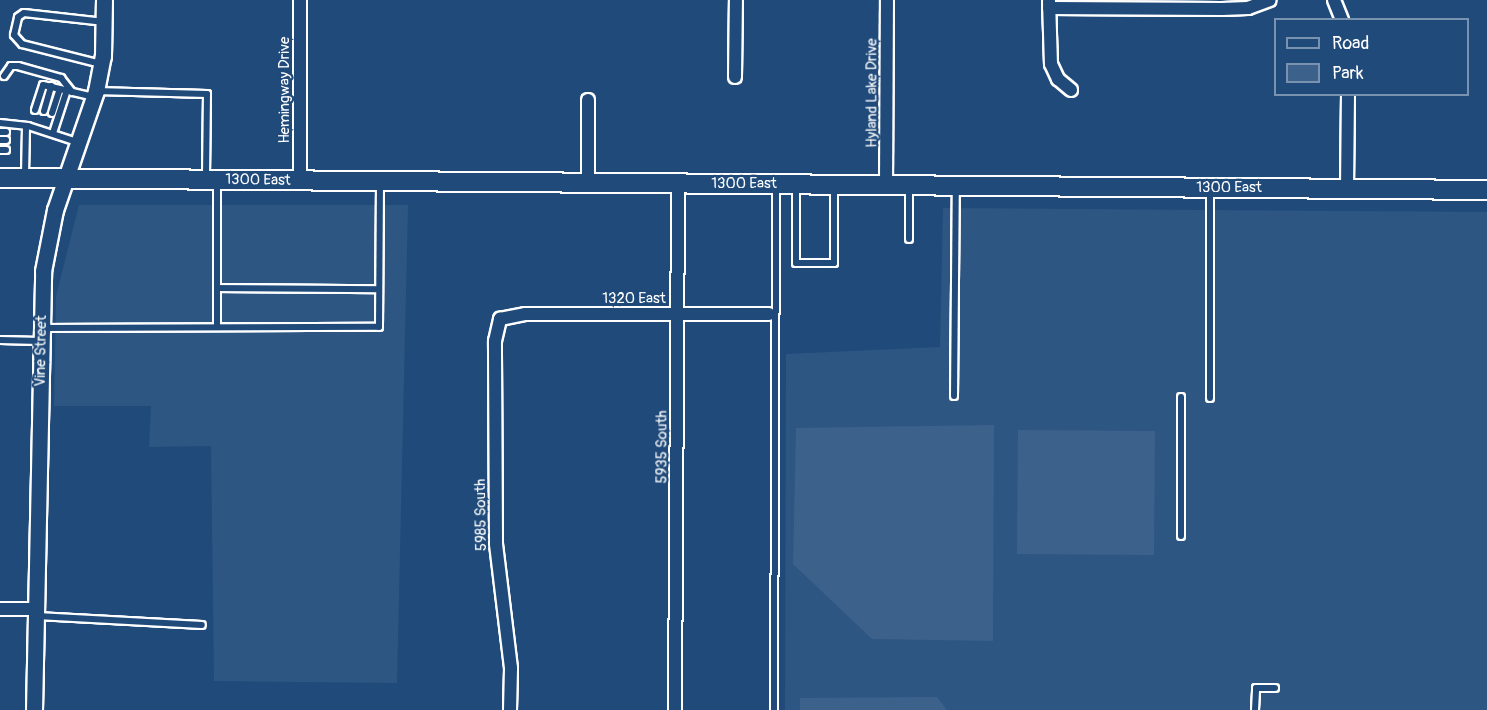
<!DOCTYPE html>
<html>
<head>
<meta charset="utf-8">
<style>
	body { margin:0 }
	#map { position:relative; width:1487px; height:710px; overflow:hidden; background:#1f4a7a; font-family:Pangolin,sans-serif }
	div>[style] { position:absolute }
	[style*='--x'] { left:calc(var(--x)*1px); top:calc(var(--y)*1px); width:calc(var(--w)*1px); rotate:calc(var(--a)*1deg) }
	.built>* { inset:0; background:#2e5683 }
	.green>* { inset:0; background:#3c618b }
	.roads { filter:drop-shadow(2px 0 #fff) drop-shadow(-2px 0 #fff) drop-shadow(0 2px #fff) drop-shadow(0 -2px #fff) }
	.service>* { height:6px; margin:-3px; padding:0 3px; transform-origin:3px; border-radius:3px; background:#1f4a7a }
	.minor>* { height:12px; margin:-6px; padding:0 6px; transform-origin:6px; border-radius:6px; background:#1f4a7a }
	.tertiary>* { height:15px; margin:-7.5px; padding:0 7.5px; transform-origin:7.5px; border-radius:7.5px; background:#1f4a7a }
	.secondary>* { height:18px; margin:-9px; padding:0 9px; transform-origin:9px; border-radius:9px; background:#1f4a7a }
	span { translate:-50% -50%; white-space:nowrap; text-align:center; line-height:1.15; -webkit-text-stroke:4.5px #1f4a7a; paint-order:stroke }
	.street-label { font-size:15px; color:#fff }
	.legend { position:absolute; left:1274px; top:18px; width:195px; height:78px; box-sizing:border-box; background:#1f4a7a; border:2px solid #7992af; margin:0; padding:8px 10px; list-style:none; font-size:18px; color:#fff }
	.legend li { display:flex; align-items:center; gap:12px; height:30px }
	.legend b { width:30px; border:2px solid #7992af }
</style>
</head>
<body>
<div id="map">
	<div class="built">
		<i style="clip-path:polygon(79px 205px,408px 205px,397px 683px,214px 681px,211px 446px,149px 447px,151px 406px,54px 406px,56px 296px)"></i>
		<i style="clip-path:polygon(943px 208px,1487px 212px,1487px 710px,785px 710px,786px 354px,940px 347px)"></i>
	</div>
	<div class="green">
		<i style="clip-path:polygon(994px 425px,993px 641px,872px 639px,793px 564px,796px 428px)"></i>
		<i style="clip-path:polygon(1018px 430px,1155px 431px,1154px 555px,1017px 554px)"></i>
		<i style="clip-path:polygon(937px 697px,947px 710px,800px 710px,800px 698px)"></i>
	</div>
	<div class="roads">
		<div class="service">
			<i style="--x:101;--y:64;--w:81;--a:-165.8"></i>
			<i style="--x:22;--y:44;--w:12;--a:-132"></i>
			<i style="--x:14;--y:35;--w:18;--a:-77"></i>
			<i style="--x:18;--y:17;--w:7;--a:-34"></i>
			<i style="--x:24;--y:13;--w:81;--a:6.4"></i>
			<i style="--x:4;--y:76;--w:12;--a:-55"></i>
			<i style="--x:11;--y:66;--w:7;--a:0"></i>
			<i style="--x:18;--y:66;--w:45;--a:15.6"></i>
			<i style="--x:61;--y:78;--w:18;--a:52"></i>
			<i style="--x:96;--y:91;--w:111;--a:1.5"></i>
			<i style="--x:207;--y:94;--w:82;--a:90.7"></i>
			<i style="--x:35;--y:110;--w:26;--a:-72"></i>
			<i style="--x:43;--y:85;--w:52;--a:13.2"></i>
			<i style="--x:44;--y:111;--w:26;--a:-74"></i>
			<i style="--x:52;--y:113;--w:25;--a:-72"></i>
			<i style="--x:0;--y:123;--w:28;--a:6"></i>
			<i style="--x:28;--y:126;--w:52;--a:18.1"></i>
			<i style="--x:0;--y:132;--w:6;--a:0"></i>
			<i style="--x:53;--y:133;--w:45;--a:-72"></i>
			<i style="--x:0;--y:140;--w:6;--a:0"></i>
			<i style="--x:0;--y:150;--w:6;--a:0"></i>
			<i style="--x:25;--y:175;--w:49;--a:-88.8"></i>
			<i style="--x:909;--y:186;--w:53;--a:90"></i>
			<i style="--x:796;--y:187;--w:76;--a:90"></i>
			<i style="--x:796;--y:263;--w:38;--a:0"></i>
			<i style="--x:834;--y:263;--w:78;--a:-90"></i>
			<i style="--x:217;--y:288;--w:162;--a:0.4"></i>
			<i style="--x:217;--y:326;--w:143;--a:-90"></i>
			<i style="--x:42;--y:328;--w:337;--a:-0.2"></i>
			<i style="--x:379;--y:327;--w:145;--a:-89.6"></i>
			<i style="--x:0;--y:340;--w:40;--a:1.4"></i>
			<i style="--x:954;--y:396;--w:209;--a:-89.5"></i>
			<i style="--x:1210;--y:398;--w:209;--a:-90"></i>
			<i style="--x:1181;--y:536;--w:139;--a:-90"></i>
			<i style="--x:37;--y:616;--w:165;--a:3.1"></i>
			<i style="--x:774;--y:710;--w:524;--a:-89.78"></i>
			<i style="--x:1255;--y:710;--w:22;--a:-87"></i>
			<i style="--x:1256;--y:688;--w:19;--a:0"></i>
		</div>
		<div class="minor">
			<i style="--x:300;--y:0;--w:180;--a:90"></i>
			<i style="--x:1334;--y:0;--w:22;--a:68"></i>
			<i style="--x:1049;--y:1;--w:63;--a:88.2"></i>
			<i style="--x:1051;--y:64;--w:17;--a:65"></i>
			<i style="--x:1058;--y:79;--w:17;--a:40"></i>
			<i style="--x:1049;--y:8;--w:173;--a:0.3"></i>
			<i style="--x:1222;--y:9;--w:26;--a:-2"></i>
			<i style="--x:1248;--y:8;--w:23;--a:-20"></i>
			<i style="--x:735;--y:77;--w:77;--a:-89.3"></i>
			<i style="--x:588;--y:100;--w:83;--a:90"></i>
			<i style="--x:886;--y:185;--w:185;--a:-89.7"></i>
			<i style="--x:1347;--y:189;--w:95;--a:-89.4"></i>
			<i style="--x:0;--y:609;--w:36;--a:0"></i>
			<i style="--x:510;--y:710;--w:42;--a:-88.6"></i>
			<i style="--x:511;--y:668;--w:125;--a:-96.9"></i>
			<i style="--x:496;--y:544;--w:203;--a:-90.3"></i>
			<i style="--x:495;--y:341;--w:23;--a:-77"></i>
			<i style="--x:500;--y:319;--w:25;--a:-11"></i>
			<i style="--x:525;--y:314;--w:244;--a:0"></i>
			<i style="--x:675;--y:710;--w:526;--a:-89.67"></i>
		</div>
		<div class="tertiary">
			<i style="--x:34;--y:710;--w:439;--a:-88.8"></i>
			<i style="--x:43;--y:271;--w:62;--a:-78.9"></i>
			<i style="--x:55;--y:210;--w:126;--a:-71"></i>
			<i style="--x:96;--y:91;--w:36;--a:-79"></i>
			<i style="--x:103;--y:56;--w:56;--a:-89"></i>
		</div>
		<div class="secondary">
			<i style="--x:0;--y:178;--w:1487;--a:0.46"></i>
		</div>
	</div>
	<div class="street-label">
		<span style="left:285px;top:90px;rotate:-90deg">Hemingway Drive</span>
		<span style="left:872px;top:93px;rotate:-90deg">Hyland Lake Drive</span>
		<span style="left:258px;top:180px;rotate:1deg">1300 East</span>
		<span style="left:744px;top:184px">1300 East</span>
		<span style="left:1229px;top:188px">1300 East</span>
		<span style="left:634px;top:299px">1320 East</span>
		<span style="left:41px;top:351px;rotate:-89deg">Vine Street</span>
		<span style="left:662px;top:447px;rotate:-90deg">5935 South</span>
		<span style="left:481px;top:515px;rotate:-91deg">5985 South</span>
	</div>
	<ul class="legend">
	<li><b style="height:8px;background:#1f4a7a"></b>Road</li>
	<li><b style="height:16px;background:#3c618b"></b>Park</li>
	</ul>
</div>
</body>
</html>
